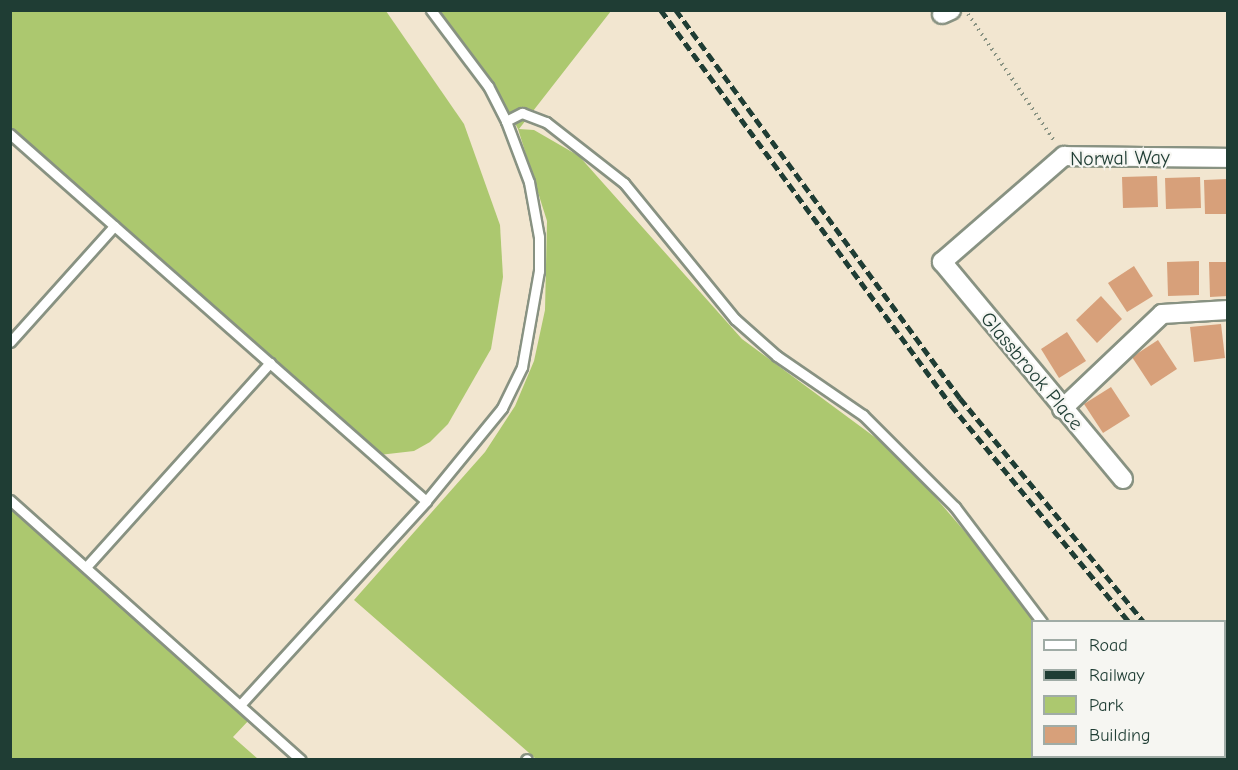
<!DOCTYPE html>
<html>
<head>
<meta charset="utf-8">
<style>
	body { margin:0 }
	#map { position:relative; width:1238px; height:770px; overflow:hidden; background:#f2e6d0; font-family:"Comic Neue",sans-serif }
	div>[style] { position:absolute }
	[style*='--x'] { left:calc(var(--x)*1px); top:calc(var(--y)*1px); width:calc(var(--w)*1px); rotate:calc(var(--a)*1deg) }
	.green>* { inset:0; background:#acc86f }
	.building>* { inset:0; background:#d7a07a }
	.path>* { height:4px; margin-top:-2px; transform-origin:0; background:repeating-linear-gradient(90deg,#889282 0 1.5px,transparent 0 6px) }
	.roads { filter:drop-shadow(2px 0 #889282) drop-shadow(-2px 0 #889282) drop-shadow(0 2px #889282) drop-shadow(0 -2px #889282) }
	.service>* { height:9px; margin:-4.5px; padding:0 4.5px; transform-origin:4.5px; border-radius:4.5px; background:#fff }
	.minor>* { height:18px; margin:-9px; padding:0 9px; transform-origin:9px; border-radius:9px; background:#fff }
	.rail>* { height:4.5px; margin-top:-2.25px; transform-origin:0; background:repeating-linear-gradient(90deg,#1f3d34 0 9px,transparent 0 13.5px) }
	span { translate:-50% -50%; white-space:nowrap; text-align:center; line-height:1.15; -webkit-text-stroke:4.5px #f6f6f2; paint-order:stroke }
	.street-label { font-size:20px; color:#1f3d34 }
	.frame { position:absolute; inset:0; border:12px solid #1f3d34; pointer-events:none }
	.legend { position:absolute; left:1031px; top:620px; width:195px; height:138px; box-sizing:border-box; background:#f6f6f2; border:2px solid #a0aca6; margin:0; padding:8px 10px; list-style:none; font-size:18px; color:#1f3d34 }
	.legend li { display:flex; align-items:center; gap:12px; height:30px }
	.legend b { width:30px; border:2px solid #a0aca6 }
</style>
</head>
<body>
<div id="map">
	<div class="green">
		<i style="clip-path:polygon(11px 11px,386px 11px,464px 124px,500px 225px,503px 277px,491px 349px,448px 424px,430px 442px,414px 451px,379px 455px,11px 127px)"></i>
		<i style="clip-path:polygon(438px 11px,611px 11px,519px 129px,534px 130px,579px 156px,742px 339px,899px 455px,1021px 597px,1037px 621px,1032px 622px,1032px 756px,1124px 759px,536px 759px,354px 600px,485px 452px,515px 406px,534px 361px,545px 310px,547px 221px,518px 129px,497px 90px)"></i>
		<i style="clip-path:polygon(10px 507px,250px 719px,233px 737px,258px 759px,11px 759px)"></i>
	</div>
	<div class="building">
		<i style="clip-path:polygon(1157px 176px,1158px 207px,1123px 208px,1122px 177px)"></i>
		<i style="clip-path:polygon(1200px 177px,1201px 208px,1166px 209px,1165px 178px)"></i>
		<i style="clip-path:polygon(1228px 179px,1228px 214px,1205px 214px,1204px 180px)"></i>
		<i style="clip-path:polygon(1199px 261px,1199px 295px,1168px 296px,1167px 262px)"></i>
		<i style="clip-path:polygon(1209px 262px,1228px 262px,1228px 296px,1210px 297px)"></i>
		<i style="clip-path:polygon(1134px 266px,1153px 296px,1127px 312px,1108px 283px)"></i>
		<i style="clip-path:polygon(1101px 296px,1122px 319px,1097px 343px,1076px 320px)"></i>
		<i style="clip-path:polygon(1221px 324px,1225px 358px,1194px 362px,1190px 327px)"></i>
		<i style="clip-path:polygon(1067px 332px,1086px 361px,1059px 378px,1041px 349px)"></i>
		<i style="clip-path:polygon(1158px 340px,1177px 369px,1151px 386px,1132px 357px)"></i>
		<i style="clip-path:polygon(1111px 387px,1130px 416px,1103px 433px,1084px 404px)"></i>
	</div>
	<div class="path">
		<i style="--x:968;--y:14;--w:155;--a:55.8"></i>
	</div>
	<div class="roads">
		<div class="service">
			<i style="--x:506;--y:121;--w:18;--a:-27"></i>
			<i style="--x:522;--y:113;--w:26;--a:21"></i>
			<i style="--x:546;--y:122;--w:99;--a:38"></i>
			<i style="--x:624;--y:183;--w:176;--a:50.8"></i>
			<i style="--x:735;--y:319;--w:56;--a:41.4"></i>
			<i style="--x:777;--y:356;--w:104;--a:34.5"></i>
			<i style="--x:863;--y:415;--w:130;--a:45"></i>
			<i style="--x:955;--y:507;--w:144;--a:52.9"></i>
			<i style="--x:10;--y:134;--w:555;--a:41.42"></i>
			<i style="--x:10;--y:342;--w:156;--a:-48.1"></i>
			<i style="--x:10;--y:500;--w:390;--a:41.8"></i>
			<i style="--x:86;--y:567;--w:275;--a:-48"></i>
			<i style="--x:240;--y:705;--w:276;--a:-47.6"></i>
			<i style="--x:426;--y:501;--w:120;--a:-50.7"></i>
			<i style="--x:502;--y:408;--w:46;--a:-64"></i>
			<i style="--x:522;--y:367;--w:97;--a:-80"></i>
			<i style="--x:539;--y:271;--w:34;--a:-90"></i>
			<i style="--x:539;--y:237;--w:56;--a:-100.3"></i>
			<i style="--x:529;--y:182;--w:65;--a:-110.7"></i>
			<i style="--x:506;--y:121;--w:39;--a:-117"></i>
			<i style="--x:488;--y:86;--w:95;--a:-126.9"></i>
			<i style="--x:1129;--y:756;--w:4;--a:63"></i>
			<i style="--x:526;--y:760;--w:1;--a:-45"></i>
		</div>
		<div class="minor">
			<i style="--x:942;--y:14;--w:10;--a:-24"></i>
			<i style="--x:1062;--y:409;--w:138;--a:-43.5"></i>
			<i style="--x:1162;--y:314;--w:66;--a:-3.5"></i>
			<i style="--x:1123;--y:479;--w:283;--a:-129.8"></i>
			<i style="--x:942;--y:262;--w:162;--a:-41"></i>
			<i style="--x:1064;--y:156;--w:164;--a:0.7"></i>
		</div>
	</div>
	<div class="rail">
		<i style="--x:661;--y:10;--w:490;--a:53.7"></i>
		<i style="--x:951;--y:405;--w:281;--a:50.6"></i>
		<i style="--x:676;--y:10;--w:481;--a:53.8"></i>
		<i style="--x:960;--y:398;--w:290;--a:50.6"></i>
		<i style="--x:1224;--y:720;--w:6;--a:45"></i>
		<i style="--x:1224;--y:737;--w:6;--a:45"></i>
	</div>
	<div class="street-label">
		<span style="left:1120px;top:158px;rotate:-1deg">Norwal Way</span>
		<span style="left:1032px;top:371px;rotate:50deg">Glassbrook Place</span>
	</div>
	<div class="frame"></div>
	<ul class="legend">
	<li><b style="height:8px;background:#fff"></b>Road</li>
	<li><b style="height:8px;background:#1f3d34"></b>Railway</li>
	<li><b style="height:16px;background:#acc86f"></b>Park</li>
	<li><b style="height:16px;background:#d7a07a"></b>Building</li>
	</ul>
</div>
</body>
</html>
